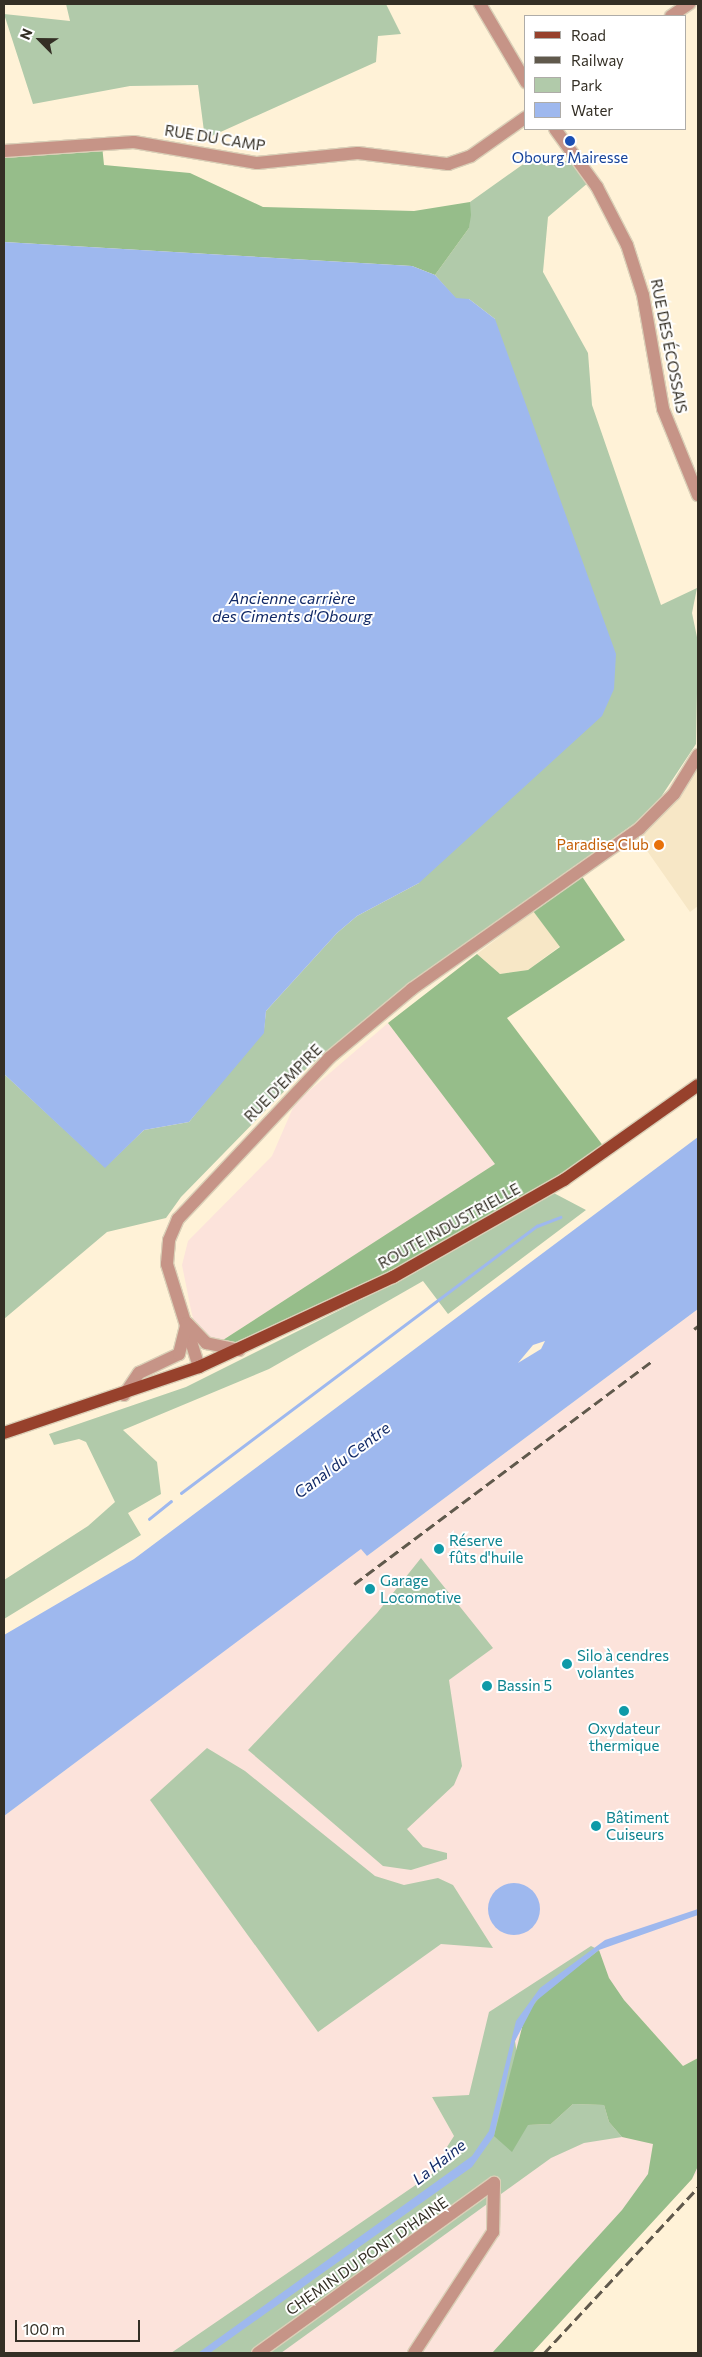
<!DOCTYPE html>
<html>
<head>
<meta charset="utf-8">
<style>
	body { margin:0 }
	#map { position:relative; width:702px; height:2357px; overflow:hidden; background:#fff2d7; font-family:Commissioner,sans-serif }
	div>[style] { position:absolute }
	[style*='--x'] { left:calc(var(--x)*1px); top:calc(var(--y)*1px); width:calc(var(--w)*1px); rotate:calc(var(--a)*1deg) }
	.built>* { inset:0; background:#f7e7c6 }
	.industrial>* { inset:0; background:#fce3db }
	.green>* { inset:0; background:#b1caaa }
	.forest>* { inset:0; background:#96bd8a }
	.water>* { inset:0; background:#9eb8ee }
	.round { border-radius:50% }
	.pier>* { inset:0; background:#fff2d7 }
	.stream>* { height:2.5px; margin:-1.25px; padding:0 1.25px; transform-origin:1.25px; border-radius:1.25px; background:#9eb8ee }
	.roads { filter:drop-shadow(1px 0 #dacfb7) drop-shadow(-1px 0 #dacfb7) drop-shadow(0 1px #dacfb7) drop-shadow(0 -1px #dacfb7) }
	.minor>* { height:12px; margin:-6px; padding:0 6px; transform-origin:6px; border-radius:6px; background:#c69487 }
	.major>* { height:12px; margin:-6px; padding:0 6px; transform-origin:6px; border-radius:6px; background:#97412c }
	.rail>* { height:2.5px; margin-top:-1.25px; transform-origin:0; background:repeating-linear-gradient(90deg,#60594c 0 10px,transparent 0 15px) }
	.dots>* { width:14px; height:14px; translate:-50% -50%; box-sizing:border-box; border:2px solid #fff; border-radius:50% }
	span { translate:-50% -50%; white-space:nowrap; text-align:center; line-height:1.15; -webkit-text-stroke:4px #fff; paint-order:stroke }
	.street-label { font-size:15px; color:#342f25 }
	.transit-label { font-size:15px; color:#164399 }
	.food-label { font-size:15px; color:#c56008 }
	.right { translate:-100% -50%; text-align:right }
	.culture-label { font-size:15px; color:#0d838f }
	.left { translate:0 -50%; text-align:left }
	.water-label { font-size:16px; color:#122a67; font-style:italic }
	.frame { position:absolute; inset:0; border:5px solid #342f25; pointer-events:none }
	.legend { position:absolute; left:524px; top:15px; width:162px; height:115px; box-sizing:border-box; background:#fff; border:1px solid #aeaca8; margin:0; padding:6px 9px; list-style:none; font-size:15px; color:#342f25 }
	.legend li { display:flex; align-items:center; gap:10px; height:25px }
	.legend b { width:25px; border:1px solid #aeaca8 }
	.north { position:absolute; left:15px; top:15px; width:50px; height:50px; -webkit-text-stroke:4px #fff; paint-order:stroke; rotate:293deg; font-size:14px; font-weight:700; line-height:20px; text-align:center; color:#342f25 }
	.north::after { content:''; display:block; margin:auto; width:18px; height:22px; background:#342f25; clip-path:polygon(50% 0,100% 100%,50% 72%,0 100%) }
	.scale { position:absolute; left:15px; top:2320px; width:125px; height:22px; box-sizing:border-box; border:2px solid #342f25; border-top:0; padding-left:6px; font-size:15px; line-height:18px; white-space:nowrap; color:#342f25; -webkit-text-stroke:4px #fff; paint-order:stroke }
</style>
</head>
<body>
<div id="map">
	<div class="built">
		<i style="clip-path:polygon(698px 765px,698px 906px,690px 912px,636px 835px,676px 798px)"></i>
		<i style="clip-path:polygon(533px 911px,560px 946px,528px 970px,500px 974px,477px 954px)"></i>
	</div>
	<div class="industrial">
		<i style="clip-path:polygon(388px 1023px,496px 1164px,223px 1340px,209px 1338px,194px 1322px,191px 1310px,182px 1265px,188px 1241px,272px 1156px,295px 1103px)"></i>
		<i style="clip-path:polygon(evenodd,698px 1309px,698px 2058px,683px 2066px,633px 2010px,698px 2101px,698px 2172px,532px 2353px,4px 2353px,4px 1816px,361px 1548px,367px 1556px,698px 1309px,469px 2096px,454px 2136px,432px 2097px,469px 2096px)"></i>
	</div>
	<div class="green">
		<i style="clip-path:polygon(66px 4px,386px 4px,401px 34px,378px 36px,376px 62px,205px 139px,198px 85px,130px 86px,33px 104px,4px 14px,70px 21px)"></i>
		<i style="clip-path:polygon(536px 155px,546px 166px,569px 160px,589px 182px,548px 217px,543px 272px,588px 353px,592px 405px,661px 605px,697px 588px,692px 613px,698px 642px,696px 744px,661px 797px,635px 823px,399px 991px,307px 1068px,181px 1197px,166px 1218px,107px 1232px,4px 1319px,4px 1074px,105px 1167px,144px 1130px,189px 1122px,264px 1029px,266px 1011px,337px 933px,357px 916px,419px 883px,495px 319px,469px 299px,456px 299px,435px 275px,469px 228px,470px 202px)"></i>
		<i style="clip-path:polygon(548px 1190px,586px 1210px,448px 1314px,423px 1281px,269px 1369px,123px 1430px,157px 1462px,161px 1494px,128px 1513px,141px 1535px,4px 1619px,4px 1580px,88px 1526px,115px 1502px,86px 1442px,79px 1439px,54px 1445px,49px 1434px,186px 1387px,416px 1272px)"></i>
		<i style="clip-path:polygon(421px 1558px,493px 1648px,449px 1680px,462px 1766px,454px 1785px,407px 1829px,423px 1847px,447px 1853px,447px 1859px,411px 1870px,383px 1866px,248px 1750px,377px 1613px)"></i>
		<i style="clip-path:polygon(207px 1748px,245px 1771px,375px 1876px,404px 1885px,438px 1878px,453px 1885px,493px 1948px,441px 1944px,318px 2032px,150px 1800px)"></i>
		<i style="clip-path:polygon(591px 1946px,599px 1950px,544px 1992px,519px 2028px,515px 2041px,528px 2125px,551px 2124px,573px 2104px,604px 2105px,609px 2122px,622px 2137px,584px 2143px,551px 2158px,281px 2353px,171px 2353px,455px 2158px,447px 2147px,454px 2136px,432px 2097px,469px 2095px,489px 2012px)"></i>
	</div>
	<div class="forest">
		<i style="clip-path:polygon(102px 145px,104px 165px,190px 173px,263px 207px,414px 211px,470px 202px,471px 215px,469px 228px,435px 275px,412px 266px,4px 242px,4px 151px)"></i>
		<i style="clip-path:polygon(581px 875px,625px 940px,507px 1018px,607px 1151px,548px 1190px,239px 1350px,223px 1340px,495px 1164px,388px 1023px,477px 954px,500px 974px,528px 970px,560px 947px,533px 911px)"></i>
		<i style="clip-path:polygon(599px 1950px,609px 1978px,624px 2000px,683px 2066px,698px 2058px,698px 2166px,692px 2179px,532px 2353px,492px 2353px,622px 2210px,648px 2174px,653px 2144px,622px 2137px,609px 2122px,604px 2105px,573px 2104px,551px 2124px,528px 2125px,512px 2152px,494px 2136px,525px 2016px,544px 1992px)"></i>
	</div>
	<div class="water">
		<i style="clip-path:polygon(4px 242px,412px 266px,435px 275px,456px 298px,469px 299px,495px 319px,616px 654px,614px 689px,602px 716px,419px 883px,357px 916px,337px 933px,266px 1011px,264px 1033px,189px 1122px,144px 1130px,105px 1168px,4px 1074px)"></i>
		<i style="clip-path:polygon(698px 1137px,698px 1309px,367px 1556px,361px 1549px,4px 1816px,4px 1635px,134px 1559px)"></i>
		<i class="round" style="left:488px;top:1883px;width:52px;height:52px"></i>
		<i style="clip-path:polygon(698px 1909px,698px 1915px,599px 1950px,536px 2001px,515px 2041px,494px 2136px,472px 2167px,210px 2353px,198px 2353px,472px 2156px,489px 2131px,516px 2021px,540px 1988px,605px 1940px)"></i>
	</div>
	<div class="pier">
		<i style="clip-path:polygon(545px 1341px,541px 1349px,518px 1363px,533px 1345px)"></i>
	</div>
	<div class="stream">
		<i style="--x:181;--y:1493;--w:445;--a:-36.9"></i>
		<i style="--x:537;--y:1226;--w:25;--a:-21"></i>
		<i style="--x:149;--y:1519;--w:28;--a:-39"></i>
	</div>
	<div class="roads">
		<div class="minor">
			<i style="--x:480;--y:4;--w:91;--a:59.5"></i>
			<i style="--x:671;--y:16;--w:22;--a:-34"></i>
			<i style="--x:555;--y:129;--w:72;--a:54.1"></i>
			<i style="--x:597;--y:187;--w:65;--a:62.7"></i>
			<i style="--x:627;--y:245;--w:52;--a:72.3"></i>
			<i style="--x:643;--y:295;--w:116;--a:80"></i>
			<i style="--x:663;--y:409;--w:93;--a:67.9"></i>
			<i style="--x:4;--y:151;--w:130;--a:-4"></i>
			<i style="--x:134;--y:142;--w:125;--a:9.7"></i>
			<i style="--x:257;--y:163;--w:101;--a:-5.7"></i>
			<i style="--x:358;--y:153;--w:91;--a:7"></i>
			<i style="--x:448;--y:164;--w:24;--a:-19"></i>
			<i style="--x:471;--y:156;--w:67;--a:-35.3"></i>
			<i style="--x:199;--y:1367;--w:108;--a:-107.3"></i>
			<i style="--x:167;--y:1264;--w:24;--a:-85"></i>
			<i style="--x:169;--y:1240;--w:23;--a:-67"></i>
			<i style="--x:178;--y:1219;--w:221;--a:-46.8"></i>
			<i style="--x:329;--y:1058;--w:108;--a:-39.7"></i>
			<i style="--x:412;--y:989;--w:278;--a:-35.2"></i>
			<i style="--x:639;--y:829;--w:49;--a:-45"></i>
			<i style="--x:674;--y:794;--w:46;--a:-58.4"></i>
			<i style="--x:124;--y:1395;--w:27;--a:-56"></i>
			<i style="--x:139;--y:1373;--w:44;--a:-25.4"></i>
			<i style="--x:179;--y:1354;--w:32;--a:-76"></i>
			<i style="--x:187;--y:1323;--w:28;--a:46"></i>
			<i style="--x:206;--y:1343;--w:34;--a:12"></i>
			<i style="--x:258;--y:2353;--w:291;--a:-35.8"></i>
			<i style="--x:414;--y:2353;--w:145;--a:-56.9"></i>
			<i style="--x:493;--y:2232;--w:49;--a:-88.8"></i>
		</div>
		<div class="major">
			<i style="--x:4;--y:1433;--w:206;--a:-18.7"></i>
			<i style="--x:199;--y:1367;--w:214;--a:-24.9"></i>
			<i style="--x:393;--y:1277;--w:197;--a:-29.6"></i>
			<i style="--x:564;--y:1180;--w:164;--a:-35.3"></i>
		</div>
	</div>
	<div class="rail">
		<i style="--x:694;--y:1329;--w:5;--a:-37"></i>
		<i style="--x:354;--y:1584;--w:374;--a:-36.8"></i>
		<i style="--x:544;--y:2353;--w:226;--a:-47.1"></i>
	</div>
	<div class="dots">
		<i style="left:570px;top:141px;background:#1a4fb4"></i>
		<i style="left:659px;top:845px;background:#e8710a"></i>
		<i style="left:439px;top:1549px;background:#0f9aa8"></i>
		<i style="left:370px;top:1589px;background:#0f9aa8"></i>
		<i style="left:567px;top:1664px;background:#0f9aa8"></i>
		<i style="left:487px;top:1686px;background:#0f9aa8"></i>
		<i style="left:624px;top:1711px;background:#0f9aa8"></i>
		<i style="left:596px;top:1826px;background:#0f9aa8"></i>
	</div>
	<div class="street-label">
		<span style="left:215px;top:138px;rotate:9deg">RUE DU CAMP</span>
		<span style="left:669px;top:346px;rotate:79deg">RUE DES ÉCOSSAIS</span>
		<span style="left:283px;top:1083px;rotate:-45deg">RUE D'EMPIRE</span>
		<span style="left:449px;top:1226px;rotate:-29deg">ROUTE INDUSTRIELLE</span>
		<span style="left:367px;top:2256px;rotate:-35deg">CHEMIN DU PONT D'HAINE</span>
	</div>
	<div class="transit-label">
		<span style="left:570px;top:158px">Obourg Mairesse</span>
	</div>
	<div class="food-label">
		<span class="right" style="left:649px;top:845px">Paradise Club</span>
	</div>
	<div class="culture-label">
		<span class="left" style="left:449px;top:1549px">Réserve<br>fûts d'huile</span>
		<span class="left" style="left:380px;top:1589px">Garage<br>Locomotive</span>
		<span class="left" style="left:577px;top:1664px">Silo à cendres<br>volantes</span>
		<span class="left" style="left:497px;top:1686px">Bassin 5</span>
		<span style="left:624px;top:1737px">Oxydateur<br>thermique</span>
		<span class="left" style="left:606px;top:1826px">Bâtiment<br>Cuiseurs</span>
	</div>
	<div class="water-label">
		<span style="left:292px;top:607px">Ancienne carrière<br>des Ciments d'Obourg</span>
		<span style="left:342px;top:1460px;rotate:-37deg">Canal du Centre</span>
		<span style="left:439px;top:2162px;rotate:-38deg">La Haine</span>
	</div>
	<div class="frame"></div>
	<ul class="legend">
	<li><b style="height:6px;background:#97412c"></b>Road</li>
	<li><b style="height:6px;background:#60594c"></b>Railway</li>
	<li><b style="height:14px;background:#b1caaa"></b>Park</li>
	<li><b style="height:14px;background:#9eb8ee"></b>Water</li>
	</ul>
	<div class="north">N</div>
	<div class="scale">100 m</div>
</div>
</body>
</html>
